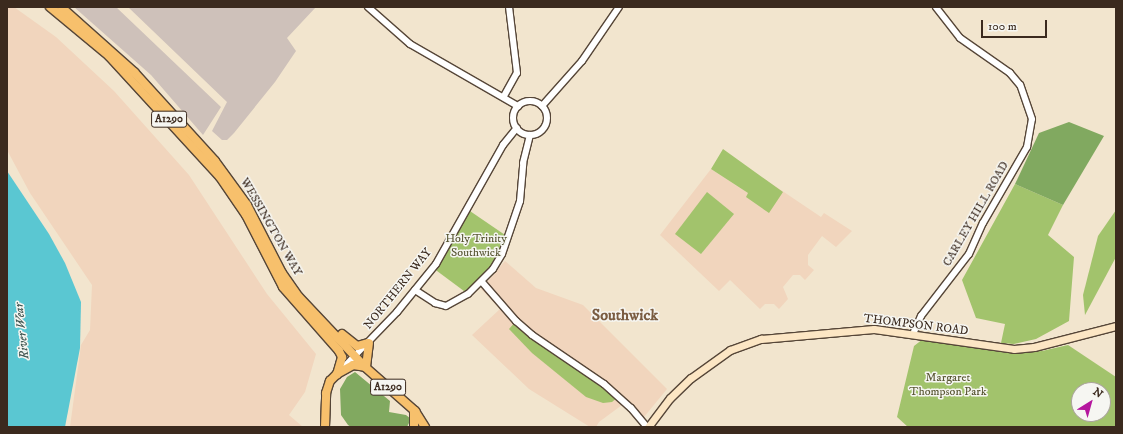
<!DOCTYPE html>
<html>
<head>
<meta charset="utf-8">
<style>
	body { margin:0 }
	#map { position:relative; width:1123px; height:434px; overflow:hidden; background:#f2e5ce; font-family:"IM FELL DW Pica",serif }
	div>[style] { position:absolute }
	[style*='--x'] { left:calc(var(--x)*1px); top:calc(var(--y)*1px); width:calc(var(--w)*1px); rotate:calc(var(--a)*1deg) }
	.built>* { inset:0; background:#f1d5bd }
	.industrial>* { inset:0; background:#cec1ba }
	.green>* { inset:0; background:#a2c36c }
	.forest>* { inset:0; background:#81a960 }
	.water>* { inset:0; background:#5ac7d2 }
	.roads { filter:drop-shadow(1px 0 #564638) drop-shadow(-1px 0 #564638) drop-shadow(0 1px #564638) drop-shadow(0 -1px #564638) }
	.tertiary>* { height:6px; margin:-3px; padding:0 3px; transform-origin:3px; border-radius:3px; background:#fff }
	.tertiary>.ring { margin:-3px; padding:0; box-sizing:content-box; background:none; border:6px solid #fff; border-radius:50% }
	.secondary>* { height:7px; margin:-3.5px; padding:0 3.5px; transform-origin:3.5px; border-radius:3.5px; background:#fce6c4 }
	.primary>* { height:8px; margin:-4px; padding:0 4px; transform-origin:4px; border-radius:4px; background:#f7c06c }
	span { translate:-50% -50%; white-space:nowrap; text-align:center; line-height:1.15; -webkit-text-stroke:3px #f6f6f2; paint-order:stroke }
	.shield-label span { padding:1px 3px; background:#f6f6f2; border:1px solid; border-radius:3px; -webkit-text-stroke-width:0 }
	.shield-label { font-size:11px; color:#3b2a1e; font-weight:700 }
	.street-label { font-size:12px; color:#3b2a1e }
	.park-label { font-size:12px; color:#5a5835 }
	.water-label { font-size:13px; color:#445954; font-style:italic }
	.district-label { font-size:16px; color:#7a5c41; font-weight:700 }
	.frame { position:absolute; inset:0; border:8px solid #3b2a1e; pointer-events:none }
	.north { position:absolute; left:1071px; top:382px; width:40px; height:40px; box-sizing:border-box; background:#f6f6f2; border:1px solid #aba49d; border-radius:50%; rotate:37deg; font-size:11px; font-weight:700; line-height:16px; text-align:center; color:#3b2a1e }
	.north::after { content:''; display:block; margin:auto; width:14px; height:18px; background:#b5179e; clip-path:polygon(50% 0,100% 100%,50% 72%,0 100%) }
	.scale { position:absolute; left:981px; top:20px; width:66px; height:18px; box-sizing:border-box; border:2px solid #3b2a1e; border-top:0; padding-left:5px; font-size:12px; line-height:14px; white-space:nowrap; color:#3b2a1e; -webkit-text-stroke:3px #f6f6f2; paint-order:stroke }
</style>
</head>
<body>
<div id="map">
	<div class="built">
		<i style="clip-path:polygon(7px 7px,14px 7px,56px 37px,114px 91px,189px 175px,267px 294px,316px 354px,305px 392px,289px 415px,303px 427px,70px 427px,81px 345px,90px 330px,92px 285px,30px 193px,7px 150px)"></i>
		<i style="clip-path:polygon(711px 169px,748px 193px,760px 176px,821px 217px,824px 213px,852px 231px,836px 247px,822px 236px,808px 255px,808px 265px,814px 270px,805px 280px,800px 275px,793px 275px,783px 287px,788px 299px,779px 309px,774px 304px,765px 304px,760px 309px,730px 280px,719px 291px,660px 235px)"></i>
		<i style="clip-path:polygon(505px 261px,536px 288px,583px 305px,667px 389px,644px 417px,634px 417px,622px 405px,599px 422px,596px 427px,590px 427px,529px 389px,472px 335px,500px 309px,481px 289px)"></i>
	</div>
	<div class="industrial">
		<i style="clip-path:polygon(74px 7px,116px 7px,221px 107px,203px 135px,151px 75px)"></i>
		<i style="clip-path:polygon(128px 7px,316px 7px,287px 38px,296px 51px,275px 82px,234px 133px,227px 140px,222px 140px,212px 131px,227px 102px)"></i>
	</div>
	<div class="green">
		<i style="clip-path:polygon(723px 149px,783px 192px,769px 213px,746px 197px,748px 193px,711px 169px)"></i>
		<i style="clip-path:polygon(1015px 184px,1063px 205px,1048px 235px,1074px 257px,1069px 321px,1036px 339px,1014px 344px,1001px 343px,1005px 324px,976px 318px,962px 280px)"></i>
		<i style="clip-path:polygon(707px 192px,734px 214px,701px 254px,675px 234px)"></i>
		<i style="clip-path:polygon(467px 209px,508px 237px,502px 254px,468px 294px,433px 268px)"></i>
		<i style="clip-path:polygon(1116px 210px,1116px 257px,1085px 315px,1083px 295px,1098px 236px)"></i>
		<i style="clip-path:polygon(516px 321px,618px 397px,612px 402px,603px 403px,586px 397px,532px 353px,509px 329px)"></i>
		<i style="clip-path:polygon(evenodd,923px 339px,1007px 353px,1042px 351px,1068px 345px,1116px 377px,1116px 427px,908px 427px,897px 417px,914px 346px,923px 339px,1079px 390px,1103px 390px,1103px 414px,1079px 414px,1079px 390px)"></i>
	</div>
	<div class="forest">
		<i style="clip-path:polygon(1069px 122px,1104px 136px,1063px 205px,1015px 184px,1039px 133px)"></i>
		<i style="clip-path:polygon(355px 372px,390px 401px,389px 412px,406px 415px,411px 419px,407px 427px,351px 427px,348px 425px,341px 415px,340px 389px,347px 377px)"></i>
	</div>
	<div class="water">
		<i style="clip-path:polygon(7px 171px,49px 234px,65px 263px,81px 302px,80px 348px,65px 427px,7px 427px)"></i>
	</div>
	<div class="roads">
		<div class="tertiary">
			<i style="--x:368;--y:7;--w:56;--a:41.4"></i>
			<i style="--x:410;--y:44;--w:125;--a:29.9"></i>
			<i style="--x:504;--y:96;--w:26;--a:-61"></i>
			<i style="--x:517;--y:73;--w:66;--a:-96.9"></i>
			<i class="ring" style="left:513px;top:101px;width:28px;height:28px"></i>
			<i style="--x:542;--y:106;--w:60;--a:-48.4"></i>
			<i style="--x:582;--y:61;--w:65;--a:-55.6"></i>
			<i style="--x:482;--y:282;--w:52;--a:48.9"></i>
			<i style="--x:516;--y:321;--w:21;--a:41"></i>
			<i style="--x:532;--y:335;--w:87;--a:34.2"></i>
			<i style="--x:604;--y:384;--w:36;--a:42"></i>
			<i style="--x:631;--y:408;--w:25;--a:50"></i>
			<i style="--x:415;--y:290;--w:24;--a:33"></i>
			<i style="--x:435;--y:303;--w:11;--a:15"></i>
			<i style="--x:446;--y:306;--w:25;--a:-29"></i>
			<i style="--x:468;--y:294;--w:35;--a:-45"></i>
			<i style="--x:493;--y:269;--w:17;--a:-59"></i>
			<i style="--x:502;--y:254;--w:56;--a:-71.2"></i>
			<i style="--x:520;--y:201;--w:38;--a:-85"></i>
			<i style="--x:523;--y:163;--w:29;--a:-76"></i>
			<i style="--x:913;--y:334;--w:20;--a:-66"></i>
			<i style="--x:921;--y:316;--w:78;--a:-52.3"></i>
			<i style="--x:969;--y:254;--w:34;--a:-66"></i>
			<i style="--x:983;--y:223;--w:88;--a:-59.9"></i>
			<i style="--x:1027;--y:147;--w:28;--a:-80"></i>
			<i style="--x:1032;--y:119;--w:36;--a:-109"></i>
			<i style="--x:1020;--y:85;--w:16;--a:-130"></i>
			<i style="--x:1010;--y:73;--w:61;--a:-145"></i>
			<i style="--x:960;--y:38;--w:39;--a:-128"></i>
			<i style="--x:341;--y:370;--w:81;--a:-46"></i>
			<i style="--x:397;--y:312;--w:62;--a:-50.9"></i>
			<i style="--x:436;--y:264;--w:137;--a:-60.6"></i>
			<i style="--x:503;--y:145;--w:22;--a:-51"></i>
		</div>
		<div class="secondary">
			<i style="--x:648;--y:427;--w:36;--a:-53"></i>
			<i style="--x:670;--y:398;--w:29;--a:-44"></i>
			<i style="--x:691;--y:378;--w:48;--a:-35.7"></i>
			<i style="--x:730;--y:350;--w:33;--a:-20"></i>
			<i style="--x:761;--y:339;--w:113;--a:-5.1"></i>
			<i style="--x:874;--y:329;--w:141;--a:8.1"></i>
			<i style="--x:1014;--y:349;--w:20;--a:-6"></i>
			<i style="--x:1034;--y:347;--w:85;--a:-14.4"></i>
		</div>
		<div class="primary">
			<i style="--x:50;--y:7;--w:77;--a:39.7"></i>
			<i style="--x:109;--y:56;--w:164;--a:47.5"></i>
			<i style="--x:220;--y:177;--w:46;--a:55.6"></i>
			<i style="--x:246;--y:215;--w:81;--a:62.8"></i>
			<i style="--x:283;--y:287;--w:85;--a:48.8"></i>
			<i style="--x:339;--y:351;--w:7;--a:63"></i>
			<i style="--x:342;--y:357;--w:18;--a:106"></i>
			<i style="--x:61;--y:7;--w:98;--a:41.7"></i>
			<i style="--x:134;--y:72;--w:120;--a:47.7"></i>
			<i style="--x:215;--y:161;--w:54;--a:54"></i>
			<i style="--x:247;--y:205;--w:76;--a:62.8"></i>
			<i style="--x:282;--y:273;--w:29;--a:55"></i>
			<i style="--x:299;--y:297;--w:96;--a:46.7"></i>
			<i style="--x:365;--y:367;--w:67;--a:41.3"></i>
			<i style="--x:415;--y:411;--w:19;--a:58"></i>
			<i style="--x:342;--y:334;--w:19;--a:39"></i>
			<i style="--x:357;--y:346;--w:11;--a:-15"></i>
			<i style="--x:366;--y:367;--w:24;--a:-83"></i>
			<i style="--x:414;--y:412;--w:15;--a:90"></i>
			<i style="--x:325;--y:427;--w:34;--a:-88"></i>
			<i style="--x:326;--y:393;--w:13;--a:-72"></i>
			<i style="--x:330;--y:381;--w:10;--a:-45"></i>
			<i style="--x:337;--y:374;--w:18;--a:-29"></i>
			<i style="--x:353;--y:365;--w:12;--a:9"></i>
		</div>
	</div>
	<div class="shield-label">
		<span style="left:169px;top:119px">A1290</span>
		<span style="left:388px;top:387px">A1290</span>
	</div>
	<div class="street-label">
		<span style="left:976px;top:214px;rotate:-60deg">CARLEY HILL ROAD</span>
		<span style="left:271px;top:227px;rotate:60deg">WESSINGTON WAY</span>
		<span style="left:398px;top:289px;rotate:-51deg">NORTHERN WAY</span>
		<span style="left:916px;top:325px;rotate:7deg">THOMPSON ROAD</span>
	</div>
	<div class="park-label">
		<span style="left:476px;top:246px">Holy Trinity<br>Southwick</span>
		<span style="left:948px;top:385px">Margaret<br>Thompson Park</span>
	</div>
	<div class="water-label">
		<span style="left:22px;top:331px;rotate:-96deg">River Wear</span>
	</div>
	<div class="district-label">
		<span style="left:625px;top:315px">Southwick</span>
	</div>
	<div class="frame"></div>
	<div class="north">N</div>
	<div class="scale">100 m</div>
</div>
</body>
</html>
